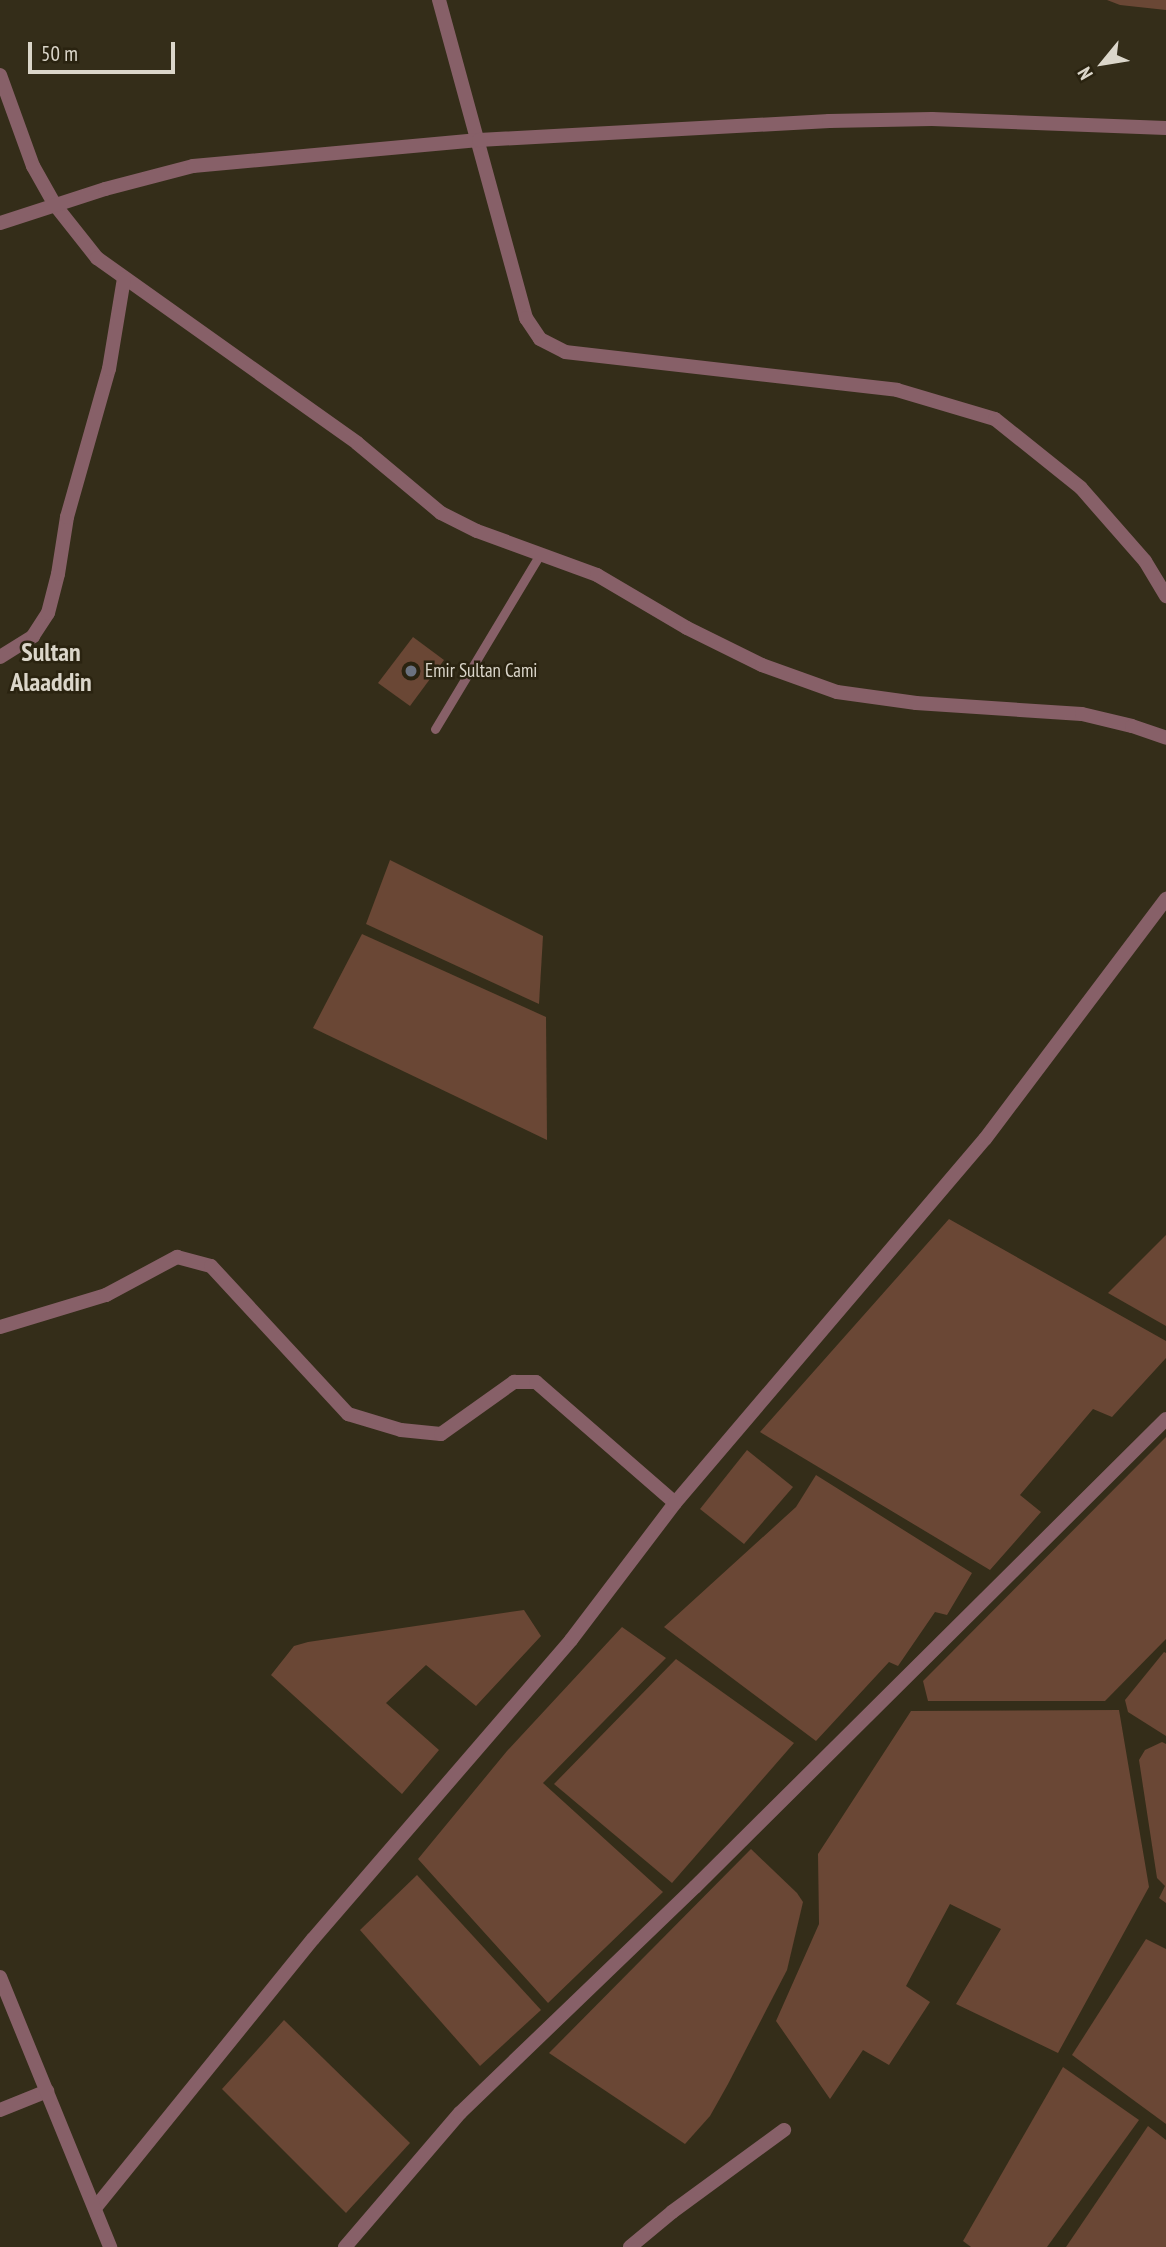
<!DOCTYPE html>
<html>
<head>
<meta charset="utf-8">
<style>
	body { margin:0 }
	#map { position:relative; width:1166px; height:2247px; overflow:hidden; background:#342d19; font-family:"PT Sans Narrow",sans-serif }
	div>[style] { position:absolute }
	[style*='--x'] { left:calc(var(--x)*1px); top:calc(var(--y)*1px); width:calc(var(--w)*1px); rotate:calc(var(--a)*1deg) }
	.building>* { inset:0; background:#6a4735 }
	.service>* { height:9px; margin:-4.5px; padding:0 4.5px; transform-origin:4.5px; border-radius:4.5px; background:#876068 }
	.minor>* { height:14px; margin:-7px; padding:0 7px; transform-origin:7px; border-radius:7px; background:#876068 }
	.tertiary>* { height:14px; margin:-7px; padding:0 7px; transform-origin:7px; border-radius:7px; background:#876068 }
	.dots>* { width:19px; height:19px; translate:-50% -50%; box-sizing:border-box; border:4px solid #2a2310; border-radius:50% }
	span { translate:-50% -50%; white-space:nowrap; text-align:center; line-height:1.15; -webkit-text-stroke:5px #2a2310; paint-order:stroke }
	.poi-label { font-size:19px; color:#dbd6ca }
	.left { translate:0 -50%; text-align:left }
	.district-label { font-size:26px; color:#dbd6ca; font-weight:700 }
	.north { position:absolute; left:1068px; top:28px; width:70px; height:70px; -webkit-text-stroke:5px #2a2310; paint-order:stroke; rotate:240deg; font-size:19px; font-weight:700; line-height:28px; text-align:center; color:#dbd6ca }
	.north::after { content:''; display:block; margin:auto; width:24px; height:32px; background:#dbd6ca; clip-path:polygon(50% 0,100% 100%,50% 72%,0 100%) }
	.scale { position:absolute; left:28px; top:42px; width:147px; height:32px; box-sizing:border-box; border:4px solid #dbd6ca; border-top:0; padding-left:9px; font-size:21px; line-height:24px; white-space:nowrap; color:#dbd6ca; -webkit-text-stroke:5px #2a2310; paint-order:stroke }
</style>
</head>
<body>
<div id="map">
	<div class="building">
		<i style="clip-path:polygon(1107px 0,1166px 0,1166px 10px,1120px 5px)"></i>
		<i style="clip-path:polygon(413px 637px,444px 660px,410px 706px,378px 683px)"></i>
		<i style="clip-path:polygon(390px 860px,543px 936px,539px 1004px,366px 924px)"></i>
		<i style="clip-path:polygon(362px 934px,546px 1017px,547px 1140px,313px 1028px)"></i>
		<i style="clip-path:polygon(949px 1219px,1166px 1341px,1166px 1358px,1112px 1417px,1093px 1409px,1020px 1495px,1041px 1512px,990px 1570px,760px 1432px)"></i>
		<i style="clip-path:polygon(1166px 1235px,1166px 1326px,1108px 1293px)"></i>
		<i style="clip-path:polygon(1166px 1437px,1166px 1639px,1105px 1701px,928px 1701px,923px 1681px)"></i>
		<i style="clip-path:polygon(747px 1450px,793px 1487px,744px 1544px,700px 1509px)"></i>
		<i style="clip-path:polygon(816px 1475px,972px 1573px,947px 1615px,935px 1612px,898px 1666px,889px 1662px,816px 1741px,664px 1627px,796px 1507px)"></i>
		<i style="clip-path:polygon(524px 1610px,541px 1636px,476px 1706px,426px 1665px,386px 1703px,439px 1750px,402px 1794px,271px 1675px,294px 1646px,308px 1642px)"></i>
		<i style="clip-path:polygon(622px 1627px,666px 1658px,543px 1783px,663px 1892px,548px 2003px,418px 1859px,507px 1751px)"></i>
		<i style="clip-path:polygon(1164px 1652px,1166px 1653px,1166px 1736px,1128px 1712px,1125px 1700px)"></i>
		<i style="clip-path:polygon(676px 1659px,794px 1743px,672px 1883px,554px 1784px)"></i>
		<i style="clip-path:polygon(1119px 1710px,1149px 1887px,1058px 2053px,956px 2004px,1001px 1929px,950px 1904px,906px 1986px,930px 2002px,889px 2065px,863px 2050px,830px 2099px,776px 2021px,819px 1924px,818px 1854px,911px 1711px)"></i>
		<i style="clip-path:polygon(1162px 1742px,1166px 1744px,1166px 1903px,1159px 1898px,1165px 1886px,1157px 1878px,1139px 1760px,1145px 1750px)"></i>
		<i style="clip-path:polygon(751px 1849px,797px 1893px,803px 1902px,787px 1970px,728px 2084px,710px 2116px,685px 2144px,549px 2053px)"></i>
		<i style="clip-path:polygon(417px 1875px,541px 2010px,480px 2066px,360px 1930px)"></i>
		<i style="clip-path:polygon(1146px 1939px,1166px 1949px,1166px 2124px,1072px 2055px)"></i>
		<i style="clip-path:polygon(284px 2020px,410px 2143px,346px 2213px,222px 2089px)"></i>
		<i style="clip-path:polygon(1063px 2067px,1139px 2120px,1047px 2247px,971px 2247px,963px 2241px)"></i>
		<i style="clip-path:polygon(1148px 2126px,1166px 2140px,1166px 2247px,1066px 2247px)"></i>
	</div>
	<div class="service">
		<i style="--x:435;--y:729;--w:204;--a:-59"></i>
	</div>
	<div class="minor">
		<i style="--x:439;--y:0;--w:330;--a:74.7"></i>
		<i style="--x:526;--y:318;--w:25;--a:56"></i>
		<i style="--x:540;--y:339;--w:28;--a:27"></i>
		<i style="--x:565;--y:352;--w:334;--a:6.5"></i>
		<i style="--x:897;--y:390;--w:102;--a:16.5"></i>
		<i style="--x:995;--y:419;--w:110;--a:38.7"></i>
		<i style="--x:1081;--y:488;--w:97;--a:48.8"></i>
		<i style="--x:1145;--y:561;--w:41;--a:59"></i>
		<i style="--x:0;--y:75;--w:97;--a:70.1"></i>
		<i style="--x:33;--y:166;--w:45;--a:60.6"></i>
		<i style="--x:55;--y:205;--w:68;--a:51.6"></i>
		<i style="--x:97;--y:258;--w:319;--a:35.4"></i>
		<i style="--x:357;--y:443;--w:109;--a:39.8"></i>
		<i style="--x:441;--y:513;--w:40;--a:26.6"></i>
		<i style="--x:477;--y:531;--w:128;--a:20.1"></i>
		<i style="--x:597;--y:575;--w:104;--a:30.5"></i>
		<i style="--x:687;--y:628;--w:84;--a:26.3"></i>
		<i style="--x:762;--y:665;--w:80;--a:19.8"></i>
		<i style="--x:837;--y:692;--w:80;--a:7.9"></i>
		<i style="--x:916;--y:703;--w:166;--a:3.8"></i>
		<i style="--x:1082;--y:714;--w:51;--a:13.5"></i>
		<i style="--x:1132;--y:726;--w:36;--a:19"></i>
		<i style="--x:0;--y:657;--w:39;--a:-32"></i>
		<i style="--x:33;--y:636;--w:27;--a:-57"></i>
		<i style="--x:48;--y:613;--w:40;--a:-75.6"></i>
		<i style="--x:58;--y:574;--w:58;--a:-81"></i>
		<i style="--x:67;--y:517;--w:154;--a:-74.2"></i>
		<i style="--x:109;--y:369;--w:92;--a:-80.6"></i>
		<i style="--x:0;--y:1327;--w:111;--a:-16.8"></i>
		<i style="--x:106;--y:1295;--w:81;--a:-28.2"></i>
		<i style="--x:177;--y:1257;--w:35;--a:15"></i>
		<i style="--x:211;--y:1266;--w:202;--a:47.2"></i>
		<i style="--x:348;--y:1414;--w:55;--a:16.8"></i>
		<i style="--x:401;--y:1430;--w:40;--a:5.7"></i>
		<i style="--x:441;--y:1434;--w:90;--a:-35.5"></i>
		<i style="--x:514;--y:1382;--w:22;--a:0"></i>
		<i style="--x:536;--y:1382;--w:184;--a:41"></i>
		<i style="--x:0;--y:2110;--w:51;--a:-22"></i>
		<i style="--x:95;--y:2208;--w:346;--a:-51"></i>
		<i style="--x:313;--y:1939;--w:395;--a:-49.2"></i>
		<i style="--x:571;--y:1640;--w:172;--a:-52.8"></i>
		<i style="--x:675;--y:1503;--w:478;--a:-49.6"></i>
		<i style="--x:985;--y:1139;--w:301;--a:-53"></i>
		<i style="--x:345;--y:2247;--w:177;--a:-49.4"></i>
		<i style="--x:460;--y:2113;--w:326;--a:-43.9"></i>
		<i style="--x:695;--y:1887;--w:664;--a:-44.82"></i>
		<i style="--x:630;--y:2247;--w:55;--a:-39.8"></i>
		<i style="--x:672;--y:2212;--w:139;--a:-36.2"></i>
	</div>
	<div class="tertiary">
		<i style="--x:0;--y:223;--w:110;--a:-17.9"></i>
		<i style="--x:105;--y:189;--w:91;--a:-14.6"></i>
		<i style="--x:193;--y:166;--w:287;--a:-5.2"></i>
		<i style="--x:479;--y:140;--w:351;--a:-3.1"></i>
		<i style="--x:829;--y:121;--w:103;--a:-1.1"></i>
		<i style="--x:932;--y:119;--w:234;--a:2.2"></i>
		<i style="--x:0;--y:1977;--w:292;--a:67.8"></i>
	</div>
	<div class="dots">
		<i style="left:411px;top:671px;background:#6b7280"></i>
	</div>
	<div class="poi-label">
		<span class="left" style="left:425px;top:671px">Emir Sultan Cami</span>
	</div>
	<div class="district-label">
		<span style="left:51px;top:667px">Sultan<br>Alaaddin</span>
	</div>
	<div class="north">N</div>
	<div class="scale">50 m</div>
</div>
</body>
</html>
